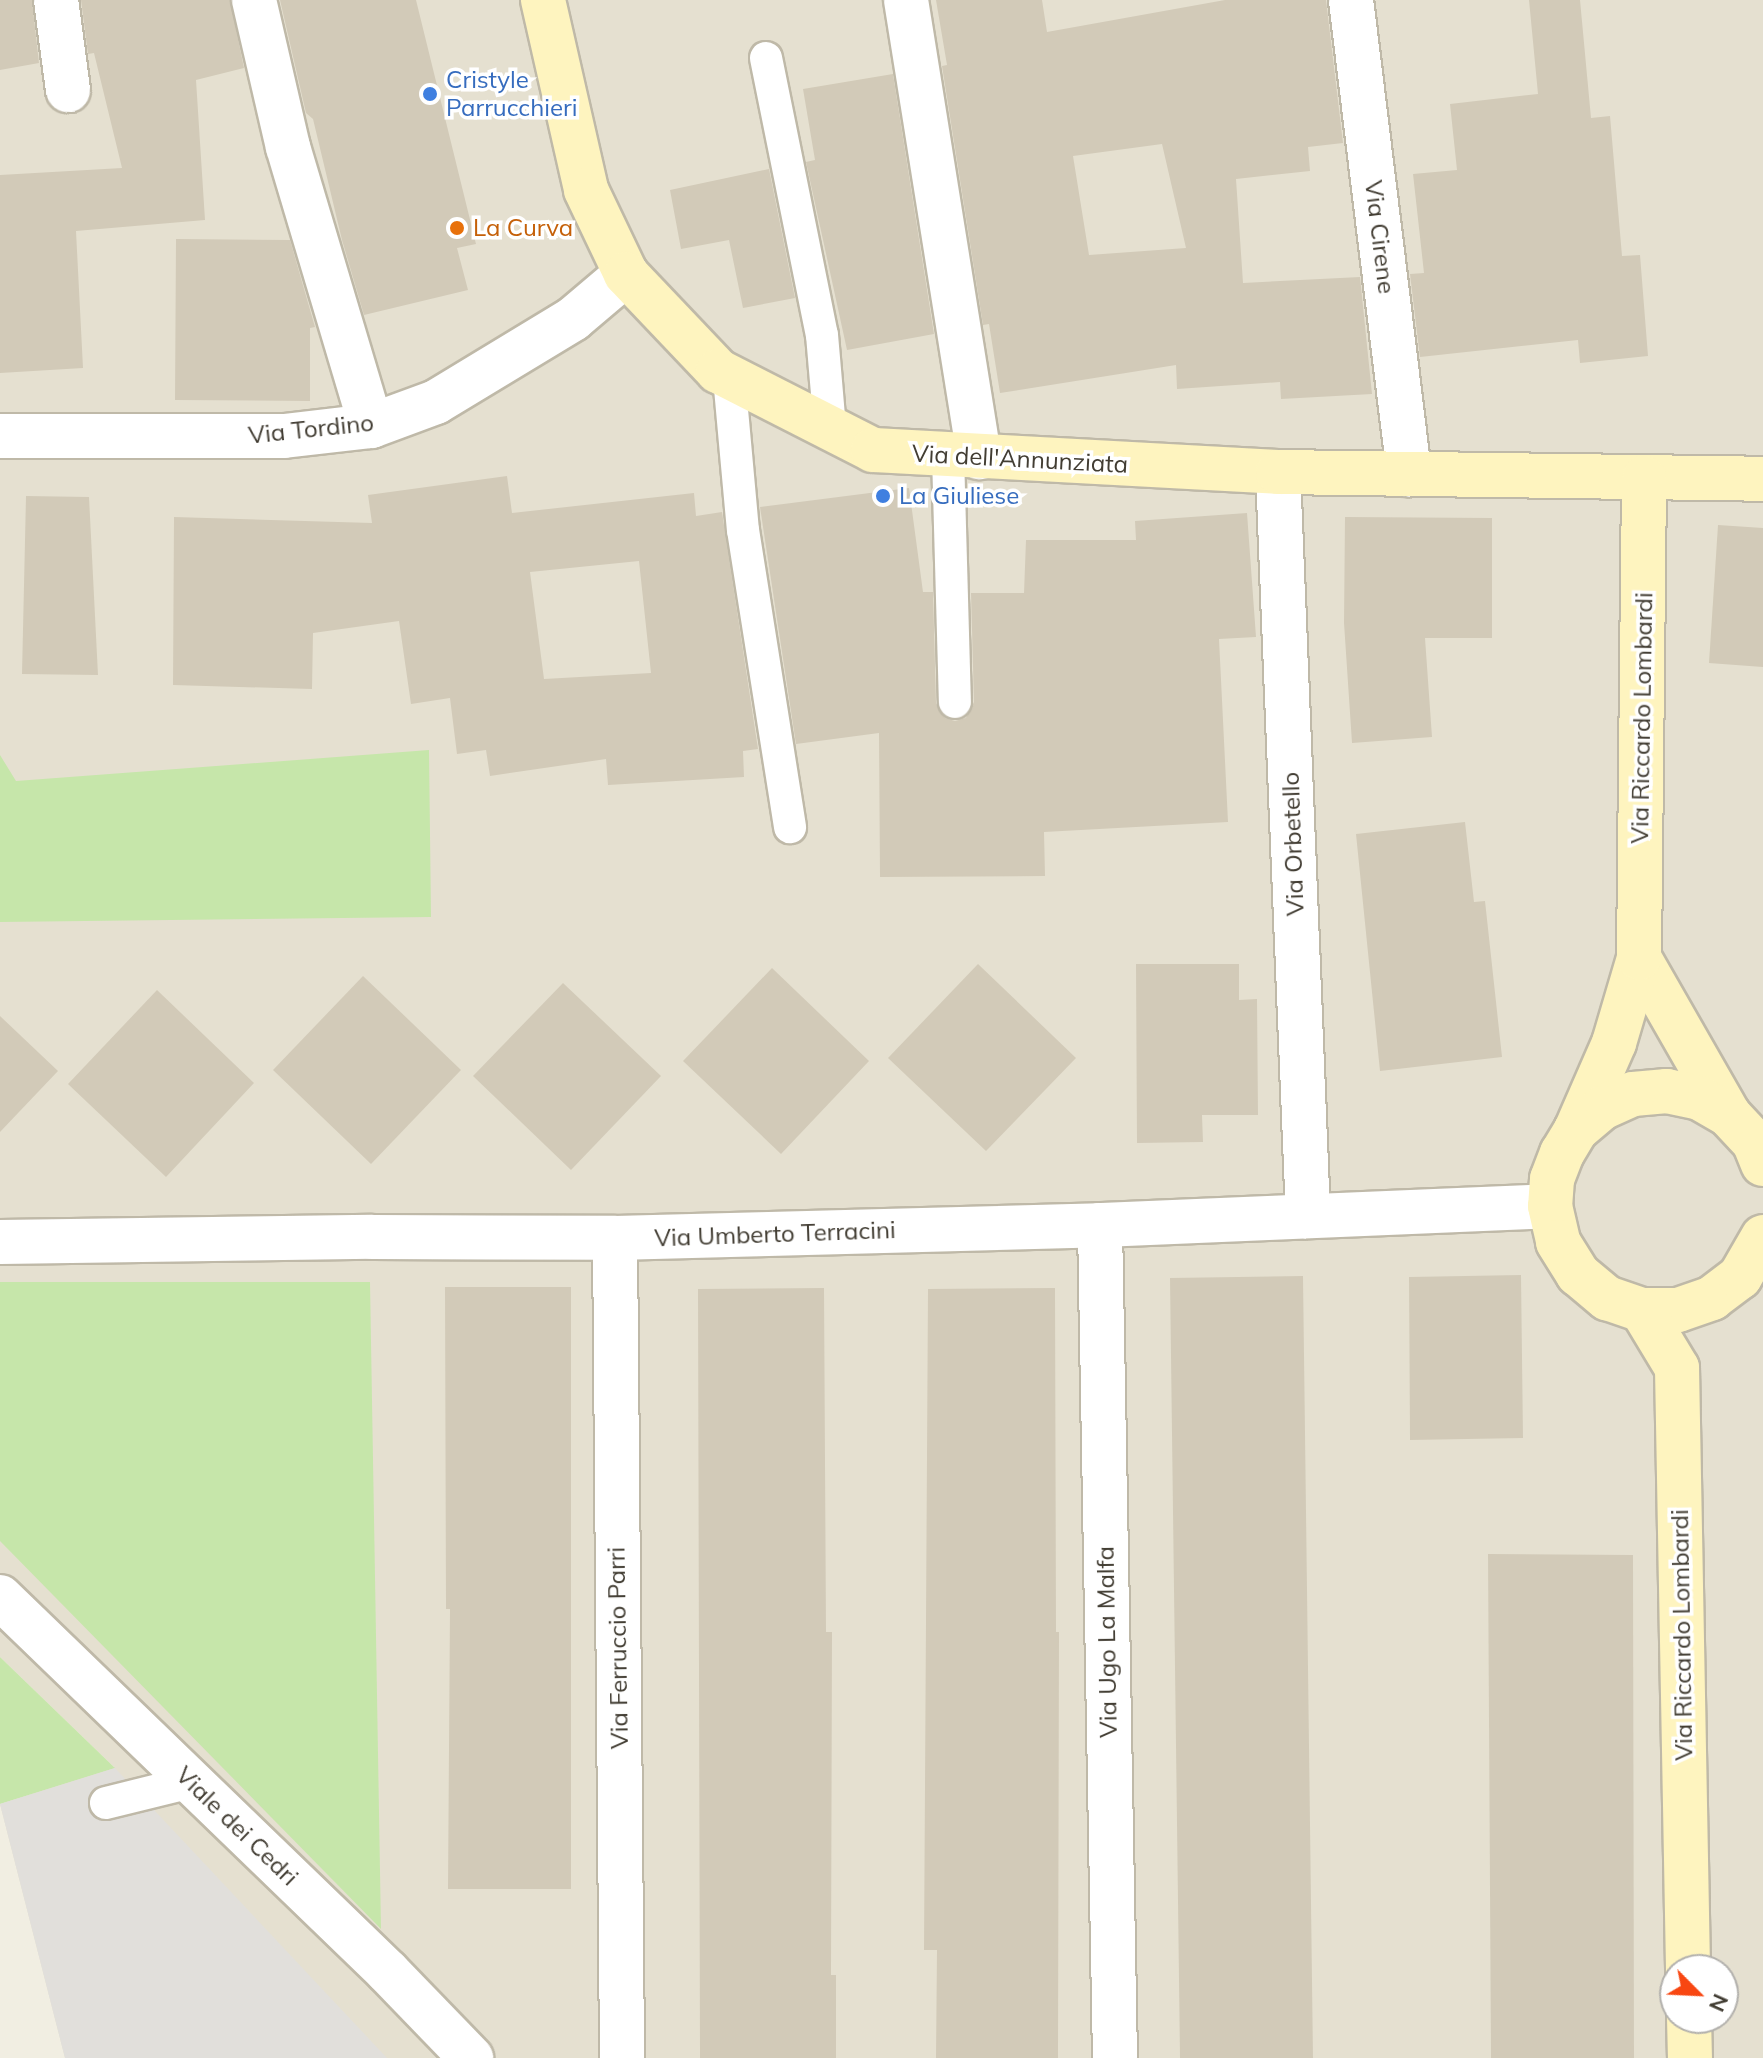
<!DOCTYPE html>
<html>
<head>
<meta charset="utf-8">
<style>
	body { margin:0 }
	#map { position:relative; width:1763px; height:2058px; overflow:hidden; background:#f1eee2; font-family:Mulish,sans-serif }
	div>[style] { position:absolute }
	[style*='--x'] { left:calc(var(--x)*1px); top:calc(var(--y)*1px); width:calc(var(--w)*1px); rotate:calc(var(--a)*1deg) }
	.residential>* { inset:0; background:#e5e0d0 }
	.green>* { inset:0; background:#c6e6aa }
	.parking>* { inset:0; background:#e1dfdb }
	.building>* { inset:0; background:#d2cab8 }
	.roads { filter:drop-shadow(2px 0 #bfb9a8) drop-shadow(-2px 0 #bfb9a8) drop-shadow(0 2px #bfb9a8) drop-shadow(0 -2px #bfb9a8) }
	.lane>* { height:32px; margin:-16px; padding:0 16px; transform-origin:16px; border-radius:16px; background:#fff }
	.street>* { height:44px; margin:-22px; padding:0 22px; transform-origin:22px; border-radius:22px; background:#fff }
	.secondary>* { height:44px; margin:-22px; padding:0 22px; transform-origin:22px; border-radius:22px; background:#fef4bf }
	.dots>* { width:22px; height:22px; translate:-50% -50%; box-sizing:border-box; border:4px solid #fff; border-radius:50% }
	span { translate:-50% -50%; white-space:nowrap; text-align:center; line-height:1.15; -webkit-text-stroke:7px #fff; paint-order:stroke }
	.shop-label { font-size:24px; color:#366cbe }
	.left { translate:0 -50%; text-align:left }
	.food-label { font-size:24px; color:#c56008 }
	.street-label { font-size:24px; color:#423d33 }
	.north { position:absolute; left:1659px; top:1954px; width:80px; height:80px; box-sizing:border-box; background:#fff; border:2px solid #b3b1ad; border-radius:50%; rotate:114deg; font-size:22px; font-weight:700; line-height:32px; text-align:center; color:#423d33 }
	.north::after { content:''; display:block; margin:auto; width:28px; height:36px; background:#f84712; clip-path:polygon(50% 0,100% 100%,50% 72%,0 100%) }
</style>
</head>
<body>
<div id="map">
	<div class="residential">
		<i style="clip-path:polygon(evenodd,0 0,1763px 0,1763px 2058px,65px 2058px,0 1804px,114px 1767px,0 1657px,0 0,1675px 1970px,1723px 1970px,1723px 2018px,1675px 2018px,1675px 1970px)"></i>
	</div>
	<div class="green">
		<i style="clip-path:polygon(429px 750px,431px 917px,0 922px,0 755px,16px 781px)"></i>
		<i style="clip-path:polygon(0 1282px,370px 1282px,381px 1929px,0 1541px)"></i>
		<i style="clip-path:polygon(0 1657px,115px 1768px,0 1804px)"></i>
	</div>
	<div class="parking">
		<i style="clip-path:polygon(115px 1768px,140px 1795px,387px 2058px,65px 2058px,0 1804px)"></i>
	</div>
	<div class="building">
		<i style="clip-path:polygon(0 0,32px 0,39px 63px,0 70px)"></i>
		<i style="clip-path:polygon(81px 0,230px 0,244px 68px,196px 80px,205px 220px,76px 231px,83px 368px,0 373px,0 175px,122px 168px,94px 53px,88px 54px)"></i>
		<i style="clip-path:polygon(280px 0,416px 0,476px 244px,457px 248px,468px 290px,364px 315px,342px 240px,313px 119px,306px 113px)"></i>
		<i style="clip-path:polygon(evenodd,936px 0,1042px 0,1047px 32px,1225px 0,1326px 0,1343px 143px,1308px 147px,1310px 171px,1236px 179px,1243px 283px,1360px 277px,1372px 394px,1281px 399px,1280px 382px,1177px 389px,1176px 365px,1000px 393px,989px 324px,983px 325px,942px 66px,947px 65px,936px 0,1162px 144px,1186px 248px,1089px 255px,1073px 156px,1162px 144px)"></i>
		<i style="clip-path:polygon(1529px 0,1580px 0,1591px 118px,1610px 116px,1622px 256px,1640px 255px,1648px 356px,1580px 363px,1578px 340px,1420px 357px,1410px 274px,1424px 273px,1413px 174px,1457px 170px,1450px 104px,1538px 94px)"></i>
		<i style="clip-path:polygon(893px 74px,934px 334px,847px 350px,806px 162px,815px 160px,803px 89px)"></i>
		<i style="clip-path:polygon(769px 169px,795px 298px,743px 308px,729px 240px,681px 249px,670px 190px)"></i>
		<i style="clip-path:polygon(176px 239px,290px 240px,315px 327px,310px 328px,310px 401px,175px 400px)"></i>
		<i style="clip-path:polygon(evenodd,507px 476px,512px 513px,694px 493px,696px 516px,722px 512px,758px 749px,743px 751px,744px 777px,608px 785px,606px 759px,490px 776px,486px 750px,457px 754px,450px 698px,411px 704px,399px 621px,313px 633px,312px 689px,173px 685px,174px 517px,372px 523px,368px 495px,507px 476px,639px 561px,651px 673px,544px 679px,530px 572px,639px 561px)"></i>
		<i style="clip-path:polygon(909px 488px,923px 592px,933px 592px,936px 703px,945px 718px,955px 721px,966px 718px,974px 702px,971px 593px,1024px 593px,1026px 540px,1136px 540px,1135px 521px,1247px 513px,1256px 637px,1219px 639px,1228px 822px,1044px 832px,1045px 876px,880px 877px,879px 733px,796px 744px,760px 507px)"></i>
		<i style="clip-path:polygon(26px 496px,89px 497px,98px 675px,22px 674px)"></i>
		<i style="clip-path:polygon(1345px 517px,1492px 518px,1492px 638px,1425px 638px,1432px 737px,1352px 743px,1344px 623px)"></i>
		<i style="clip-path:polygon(1718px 525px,1763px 528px,1763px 667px,1709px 663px)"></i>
		<i style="clip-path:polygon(1465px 822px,1474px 902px,1485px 901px,1502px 1057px,1380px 1071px,1356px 834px)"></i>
		<i style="clip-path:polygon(978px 964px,1076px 1058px,986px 1151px,888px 1058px)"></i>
		<i style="clip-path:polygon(1136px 964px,1239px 964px,1239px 1000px,1257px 999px,1258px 1115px,1202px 1115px,1203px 1142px,1137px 1143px)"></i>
		<i style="clip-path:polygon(772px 968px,869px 1061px,781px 1154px,683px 1061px)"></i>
		<i style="clip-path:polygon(363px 976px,461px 1070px,371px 1164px,273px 1070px)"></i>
		<i style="clip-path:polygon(563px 983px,661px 1076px,571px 1170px,473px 1076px)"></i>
		<i style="clip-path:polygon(157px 990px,254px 1083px,166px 1177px,68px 1084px)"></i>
		<i style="clip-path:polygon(0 1016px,58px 1071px,0 1132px)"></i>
		<i style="clip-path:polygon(1521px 1275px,1523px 1438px,1410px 1440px,1409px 1277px)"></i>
		<i style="clip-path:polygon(1303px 1276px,1313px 2058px,1180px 2058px,1170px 1278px)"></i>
		<i style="clip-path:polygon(445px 1287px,571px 1287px,571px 1889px,448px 1889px,450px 1609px,446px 1609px)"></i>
		<i style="clip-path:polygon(824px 1288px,826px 1632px,832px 1632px,831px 1975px,836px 1975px,836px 2058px,700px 2058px,698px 1289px)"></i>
		<i style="clip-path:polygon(1055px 1288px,1056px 1632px,1059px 1632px,1058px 2058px,936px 2058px,937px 1950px,924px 1950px,928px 1289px)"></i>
		<i style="clip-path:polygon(1488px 1554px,1633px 1555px,1634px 2058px,1491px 2058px)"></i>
	</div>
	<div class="roads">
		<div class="lane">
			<i style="--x:766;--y:58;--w:283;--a:78.6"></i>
			<i style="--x:822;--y:335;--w:94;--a:85.1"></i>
			<i style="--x:729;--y:377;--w:154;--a:84.8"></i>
			<i style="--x:743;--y:530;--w:301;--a:81"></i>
			<i style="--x:948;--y:455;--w:247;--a:88.4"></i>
			<i style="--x:106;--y:1803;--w:88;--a:-13.9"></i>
		</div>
		<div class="street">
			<i style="--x:56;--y:0;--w:91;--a:82.4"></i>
			<i style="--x:254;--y:0;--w:151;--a:77"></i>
			<i style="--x:288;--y:147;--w:291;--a:73.4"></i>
			<i style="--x:906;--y:0;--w:463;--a:80.9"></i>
			<i style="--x:1351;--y:0;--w:478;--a:83"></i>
			<i style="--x:0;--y:436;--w:284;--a:0"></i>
			<i style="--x:284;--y:436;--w:88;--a:-6.6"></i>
			<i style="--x:371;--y:426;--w:69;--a:-20.3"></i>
			<i style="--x:436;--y:402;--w:160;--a:-31.2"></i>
			<i style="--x:573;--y:319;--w:70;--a:-40.3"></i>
			<i style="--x:1278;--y:472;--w:745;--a:87.69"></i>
			<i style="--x:1100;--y:1225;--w:833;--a:88.97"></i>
			<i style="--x:615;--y:1238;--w:820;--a:89.51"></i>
			<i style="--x:0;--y:1242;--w:372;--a:-0.8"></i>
			<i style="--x:372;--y:1237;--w:243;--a:0.2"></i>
			<i style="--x:615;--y:1238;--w:485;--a:-1.5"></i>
			<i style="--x:1100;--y:1225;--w:450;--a:-2.4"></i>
			<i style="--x:0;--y:1597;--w:540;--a:44.02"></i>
			<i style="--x:388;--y:1972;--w:120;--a:46"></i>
		</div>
		<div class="secondary">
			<i style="--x:543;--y:0;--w:195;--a:77.2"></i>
			<i style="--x:586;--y:190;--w:93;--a:64.5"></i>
			<i style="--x:626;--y:274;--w:134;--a:46.5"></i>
			<i style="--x:718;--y:371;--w:174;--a:27"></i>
			<i style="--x:873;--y:450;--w:406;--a:3.1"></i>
			<i style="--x:1278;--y:472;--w:485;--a:0.8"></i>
			<i style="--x:1639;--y:958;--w:181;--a:60.2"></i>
			<i style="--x:1576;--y:1130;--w:95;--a:-66.4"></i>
			<i style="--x:1614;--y:1043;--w:89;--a:-73.6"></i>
			<i style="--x:1639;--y:958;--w:480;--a:-89.4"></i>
			<i style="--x:1763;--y:1164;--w:24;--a:-112"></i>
			<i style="--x:1754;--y:1142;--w:37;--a:-133"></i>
			<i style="--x:1729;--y:1115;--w:34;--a:-150"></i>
			<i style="--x:1700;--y:1098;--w:34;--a:-168"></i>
			<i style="--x:1667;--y:1091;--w:34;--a:175"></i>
			<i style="--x:1633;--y:1094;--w:34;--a:156"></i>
			<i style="--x:1602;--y:1108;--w:34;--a:140"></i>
			<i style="--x:1576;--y:1130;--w:27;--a:121"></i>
			<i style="--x:1562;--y:1153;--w:28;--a:111"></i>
			<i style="--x:1552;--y:1179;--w:27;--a:94"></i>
			<i style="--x:1550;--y:1206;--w:37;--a:77"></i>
			<i style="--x:1558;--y:1242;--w:38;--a:58"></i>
			<i style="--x:1578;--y:1274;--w:38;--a:40"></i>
			<i style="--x:1607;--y:1298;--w:37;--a:19"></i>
			<i style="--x:1642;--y:1310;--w:36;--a:0"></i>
			<i style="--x:1678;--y:1310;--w:36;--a:-19"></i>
			<i style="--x:1712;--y:1298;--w:35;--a:-37"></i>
			<i style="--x:1740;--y:1277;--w:46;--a:-60.1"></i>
			<i style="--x:1642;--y:1310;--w:68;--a:58.9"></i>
			<i style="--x:1677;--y:1368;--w:602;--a:88.95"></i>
			<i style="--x:1689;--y:2018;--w:40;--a:88.6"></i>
		</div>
	</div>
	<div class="dots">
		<i style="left:430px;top:94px;background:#3f7fe0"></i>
		<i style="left:457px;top:228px;background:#e8710a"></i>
		<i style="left:883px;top:496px;background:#3f7fe0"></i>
	</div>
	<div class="shop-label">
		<span class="left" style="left:446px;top:94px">Cristyle<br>Parrucchieri</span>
		<span class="left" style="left:899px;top:496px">La Giuliese</span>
	</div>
	<div class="food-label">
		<span class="left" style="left:473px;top:228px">La Curva</span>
	</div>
	<div class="street-label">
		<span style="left:1380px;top:237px;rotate:83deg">Via Cirene</span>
		<span style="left:311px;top:429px;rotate:-6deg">Via Tordino</span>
		<span style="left:1020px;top:459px;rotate:3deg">Via dell'Annunziata</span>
		<span style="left:1642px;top:718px;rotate:-89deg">Via Riccardo Lombardi</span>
		<span style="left:1293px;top:844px;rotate:-92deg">Via Orbetello</span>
		<span style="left:775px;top:1234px;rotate:-2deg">Via Umberto Terracini</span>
		<span style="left:1682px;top:1635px;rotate:-91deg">Via Riccardo Lombardi</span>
		<span style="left:1107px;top:1642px;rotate:-91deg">Via Ugo La Malfa</span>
		<span style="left:618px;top:1648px;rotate:-91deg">Via Ferruccio Parri</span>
		<span style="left:237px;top:1826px;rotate:44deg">Viale dei Cedri</span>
	</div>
	<div class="north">N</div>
</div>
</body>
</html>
